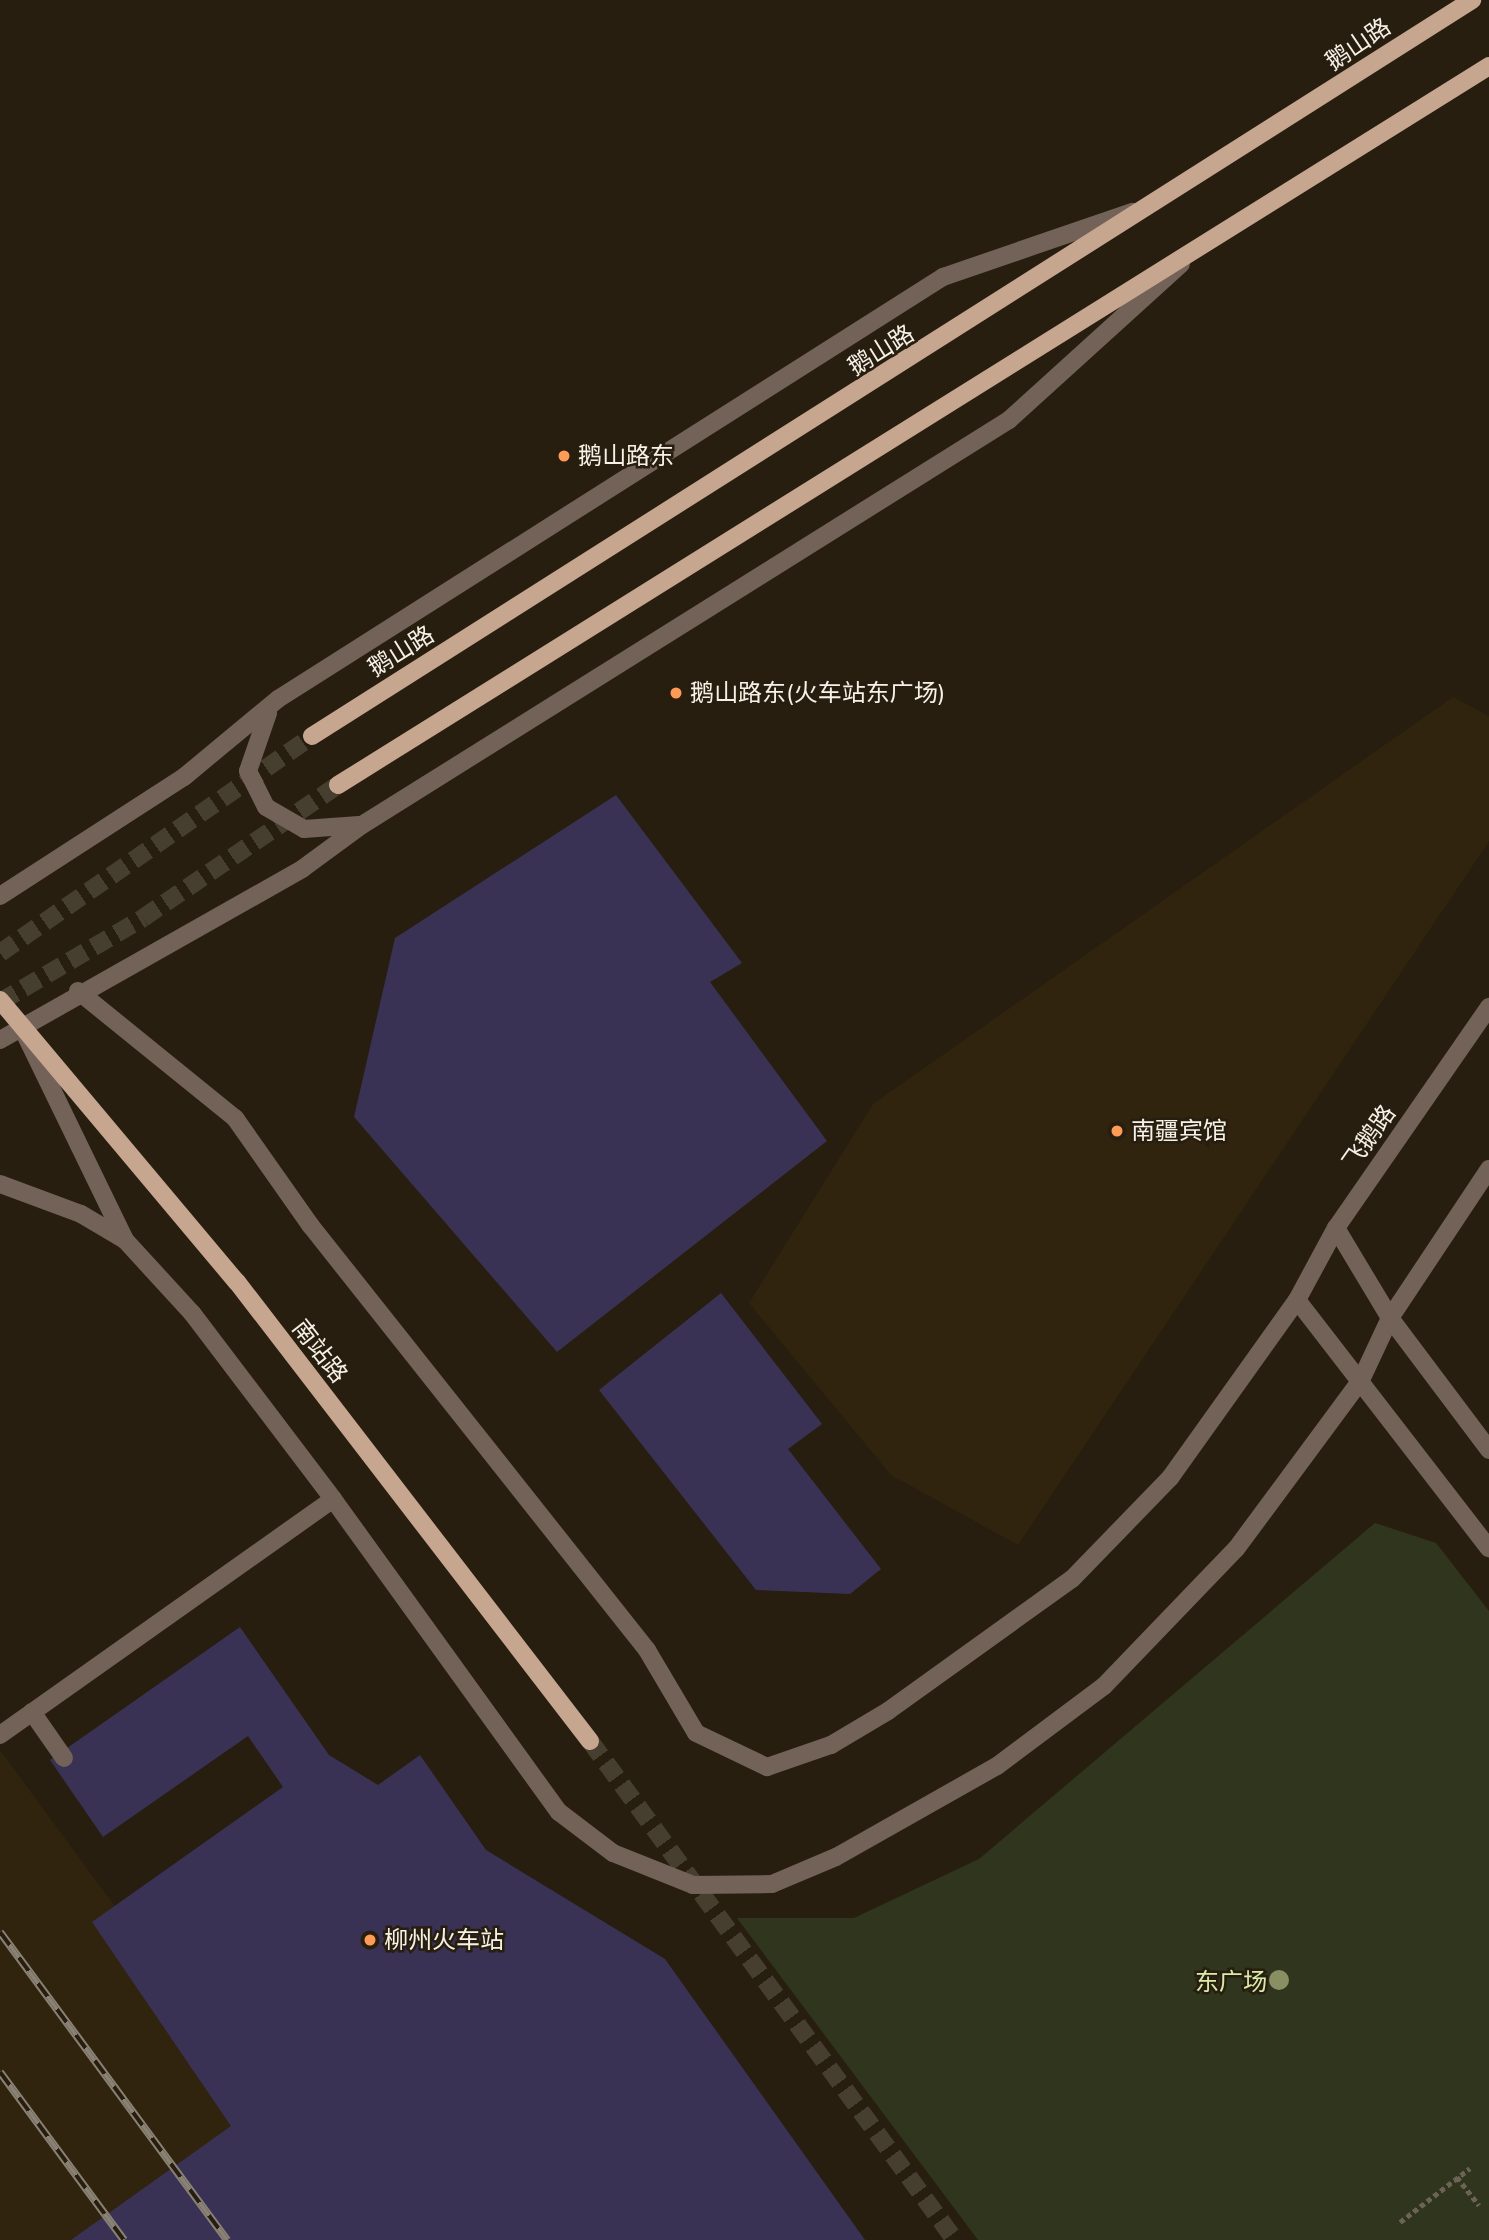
<!DOCTYPE html>
<html>
<head>
<meta charset="utf-8">
<style>
	body { margin:0 }
	#map { position:relative; width:1489px; height:2240px; overflow:hidden; background:#271e0f; font-family:Mulish,"Noto Sans SC",sans-serif }
	div>[style] { position:absolute }
	[style*='--x'] { left:calc(var(--x)*1px); top:calc(var(--y)*1px); width:calc(var(--w)*1px); rotate:calc(var(--a)*1deg) }
	.built>* { inset:0; background:#31240e }
	.green>* { inset:0; background:#30361e }
	.building>* { inset:0; background:#393254 }
	.major-tunnel>* { height:18px; margin-top:-9px; transform-origin:0; background:repeating-linear-gradient(90deg,#463e2f 0 18px,transparent 0 27px) }
	.path>* { height:4.5px; margin-top:-2.25px; transform-origin:0; background:repeating-linear-gradient(90deg,#6b6356 0 5px,transparent 0 8.5px) }
	.minor>* { height:18px; margin:-9px; padding:0 9px; transform-origin:9px; border-radius:9px; background:#726257 }
	.major>* { height:18px; margin:-9px; padding:0 9px; transform-origin:9px; border-radius:9px; background:#c7a68f }
	.rail>* { height:8px; margin-top:-4px; transform-origin:0; background:repeating-linear-gradient(90deg,#271e0f 0 16px,#898174 0 32px); box-sizing:border-box; border-block:2px solid #898174 }
	.trees>* { width:20px; height:20px; margin:-10px; border-radius:50%; background:#898f63 }
	.dots>* { width:19px; height:19px; translate:-50% -50%; box-sizing:border-box; border:4px solid #271e0f; border-radius:50% }
	span { translate:-50% -50%; white-space:nowrap; text-align:center; line-height:1.15; -webkit-text-stroke:5px #271e0f; paint-order:stroke }
	.street-label { font-size:24px; color:#f6f0e6 }
	.poi-label { font-size:24px; color:#f6f0e6 }
	.left { translate:0 -50%; text-align:left }
	.park-label { font-size:24px; color:#d9eba8 }
</style>
</head>
<body>
<div id="map">
	<div class="built">
		<i style="clip-path:polygon(1453px 697px,1489px 716px,1489px 841px,1018px 1545px,891px 1475px,749px 1303px,873px 1104px)"></i>
		<i style="clip-path:polygon(0 1750px,360px 2240px,0 2240px)"></i>
	</div>
	<div class="green">
		<i style="clip-path:polygon(1375px 1523px,1436px 1543px,1489px 1611px,1489px 2240px,978px 2240px,737px 1918px,854px 1918px,979px 1859px)"></i>
	</div>
	<div class="building">
		<i style="clip-path:polygon(616px 795px,742px 963px,710px 982px,827px 1141px,557px 1352px,354px 1117px,395px 938px)"></i>
		<i style="clip-path:polygon(721px 1293px,822px 1424px,788px 1449px,881px 1569px,850px 1594px,756px 1590px,599px 1390px)"></i>
		<i style="clip-path:polygon(240px 1627px,329px 1755px,378px 1785px,420px 1755px,486px 1850px,665px 1959px,865px 2240px,71px 2240px,231px 2126px,92px 1922px,283px 1787px,248px 1736px,103px 1837px,50px 1760px)"></i>
	</div>
	<div class="major-tunnel">
		<i style="--x:0;--y:953;--w:380;--a:-34.8"></i>
		<i style="--x:0;--y:1002;--w:166;--a:-30.4"></i>
		<i style="--x:143;--y:918;--w:236;--a:-34.3"></i>
		<i style="--x:590;--y:1741;--w:618;--a:53.82"></i>
	</div>
	<div class="path">
		<i style="--x:1457;--y:2177;--w:36;--a:52"></i>
		<i style="--x:1400;--y:2222;--w:88;--a:-37.6"></i>
	</div>
	<div class="minor">
		<i style="--x:268;--y:713;--w:61;--a:109"></i>
		<i style="--x:248;--y:771;--w:40;--a:63.4"></i>
		<i style="--x:266;--y:807;--w:44;--a:30.1"></i>
		<i style="--x:304;--y:829;--w:55;--a:-4.2"></i>
		<i style="--x:0;--y:896;--w:219;--a:-32.9"></i>
		<i style="--x:184;--y:777;--w:122;--a:-39.7"></i>
		<i style="--x:278;--y:699;--w:788;--a:-32.4"></i>
		<i style="--x:943;--y:277;--w:200;--a:-19"></i>
		<i style="--x:78;--y:991;--w:202;--a:39"></i>
		<i style="--x:235;--y:1118;--w:132;--a:54.9"></i>
		<i style="--x:311;--y:1226;--w:541;--a:51.6"></i>
		<i style="--x:647;--y:1650;--w:96;--a:59.4"></i>
		<i style="--x:696;--y:1733;--w:79;--a:25.6"></i>
		<i style="--x:767;--y:1767;--w:68;--a:-19"></i>
		<i style="--x:831;--y:1745;--w:66;--a:-30.8"></i>
		<i style="--x:888;--y:1711;--w:226;--a:-35.7"></i>
		<i style="--x:1072;--y:1579;--w:141;--a:-45.9"></i>
		<i style="--x:1170;--y:1478;--w:219;--a:-54.5"></i>
		<i style="--x:1297;--y:1300;--w:82;--a:-61.6"></i>
		<i style="--x:1336;--y:1228;--w:269;--a:-55.3"></i>
		<i style="--x:25;--y:1034;--w:229;--a:64.1"></i>
		<i style="--x:125;--y:1240;--w:99;--a:47.5"></i>
		<i style="--x:192;--y:1313;--w:233;--a:52.8"></i>
		<i style="--x:333;--y:1499;--w:386;--a:54.2"></i>
		<i style="--x:559;--y:1812;--w:68;--a:37.2"></i>
		<i style="--x:613;--y:1853;--w:86;--a:21.8"></i>
		<i style="--x:693;--y:1885;--w:79;--a:-0.7"></i>
		<i style="--x:772;--y:1884;--w:69;--a:-22.9"></i>
		<i style="--x:836;--y:1857;--w:185;--a:-29.5"></i>
		<i style="--x:997;--y:1766;--w:134;--a:-36.8"></i>
		<i style="--x:1104;--y:1686;--w:190;--a:-46.1"></i>
		<i style="--x:1236;--y:1549;--w:210;--a:-53.5"></i>
		<i style="--x:1361;--y:1380;--w:68;--a:-64.9"></i>
		<i style="--x:1390;--y:1318;--w:179;--a:-56.4"></i>
		<i style="--x:0;--y:1040;--w:347;--a:-29.5"></i>
		<i style="--x:302;--y:869;--w:74;--a:-36.3"></i>
		<i style="--x:362;--y:825;--w:763;--a:-32.05"></i>
		<i style="--x:1009;--y:420;--w:232;--a:-42.2"></i>
		<i style="--x:0;--y:1184;--w:86;--a:20.3"></i>
		<i style="--x:81;--y:1214;--w:51;--a:30.6"></i>
		<i style="--x:1336;--y:1228;--w:105;--a:59"></i>
		<i style="--x:1390;--y:1318;--w:165;--a:53.1"></i>
		<i style="--x:1297;--y:1300;--w:314;--a:52.3"></i>
		<i style="--x:32;--y:1712;--w:56;--a:55.2"></i>
		<i style="--x:0;--y:1735;--w:408;--a:-35.3"></i>
	</div>
	<div class="major">
		<i style="--x:312;--y:736;--w:1374;--a:-32.39"></i>
		<i style="--x:338;--y:785;--w:1357;--a:-31.99"></i>
		<i style="--x:0;--y:1000;--w:368;--a:50"></i>
		<i style="--x:237;--y:1282;--w:579;--a:52.44"></i>
	</div>
	<div class="rail">
		<i style="--x:0;--y:1932;--w:383;--a:53.6"></i>
		<i style="--x:0;--y:2072;--w:209;--a:53.6"></i>
	</div>
	<div class="trees">
		<i style="left:1279px;top:1980px"></i>
	</div>
	<div class="dots">
		<i style="left:564px;top:456px;background:#fe9c57"></i>
		<i style="left:676px;top:693px;background:#fe9c57"></i>
		<i style="left:1117px;top:1131px;background:#fe9c57"></i>
		<i style="left:370px;top:1940px;background:#fe9c57"></i>
	</div>
	<div class="street-label">
		<span style="left:1358px;top:44px;rotate:-34deg">鹅山路</span>
		<span style="left:881px;top:350px;rotate:-32deg">鹅山路</span>
		<span style="left:401px;top:651px;rotate:-32deg">鹅山路</span>
		<span style="left:1369px;top:1137px;rotate:-55deg">飞鹅路</span>
		<span style="left:320px;top:1351px;rotate:52deg">南站路</span>
	</div>
	<div class="poi-label">
		<span class="left" style="left:578px;top:456px">鹅山路东</span>
		<span class="left" style="left:690px;top:693px">鹅山路东(火车站东广场)</span>
		<span class="left" style="left:1131px;top:1131px">南疆宾馆</span>
		<span class="left" style="left:384px;top:1940px">柳州火车站</span>
	</div>
	<div class="park-label">
		<span style="left:1231px;top:1982px">东广场</span>
	</div>
</div>
</body>
</html>
